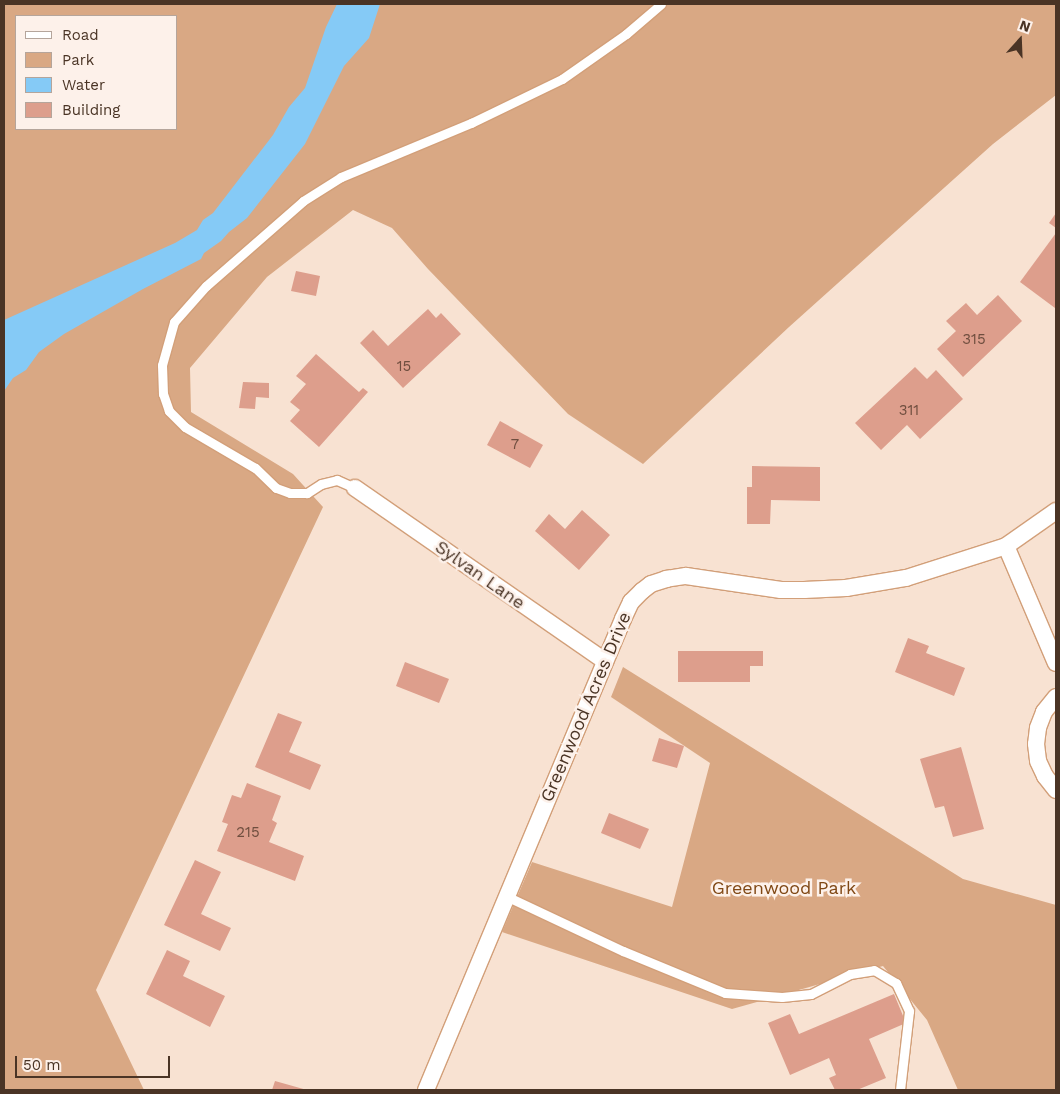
<!DOCTYPE html>
<html>
<head>
<meta charset="utf-8">
<style>
	body { margin:0 }
	#map { position:relative; width:1060px; height:1094px; overflow:hidden; background:#f8e2d2; font-family:"Work Sans",sans-serif }
	div>[style] { position:absolute }
	[style*='--x'] { left:calc(var(--x)*1px); top:calc(var(--y)*1px); width:calc(var(--w)*1px); rotate:calc(var(--a)*1deg) }
	.green>* { inset:0; background:#d9a884 }
	.water>* { inset:0; background:#85caf6 }
	.building>* { inset:0; background:#dd9e8c }
	.roads { filter:drop-shadow(1px 0 #d29f79) drop-shadow(-1px 0 #d29f79) drop-shadow(0 1px #d29f79) drop-shadow(0 -1px #d29f79) }
	.lane>* { height:9px; margin:-4.5px; padding:0 4.5px; transform-origin:4.5px; border-radius:4.5px; background:#fff }
	.street>* { height:16px; margin:-8px; padding:0 8px; transform-origin:8px; border-radius:8px; background:#fff }
	span { translate:-50% -50%; white-space:nowrap; text-align:center; line-height:1.15; -webkit-text-stroke:5px #fdf1ea; paint-order:stroke }
	.number-label { font-size:15px; color:#6f4e3f }
	.number-label span { -webkit-text-stroke-width:0 }
	.street-label { font-size:18px; color:#4a3425 }
	.park-label { font-size:18px; color:#804815 }
	.frame { position:absolute; inset:0; border:5px solid #4a3425; pointer-events:none }
	.legend { position:absolute; left:15px; top:15px; width:162px; height:115px; box-sizing:border-box; background:#fdf1ea; border:1px solid #b5a59b; margin:0; padding:6px 9px; list-style:none; font-size:15px; color:#4a3425 }
	.legend li { display:flex; align-items:center; gap:10px; height:25px }
	.legend b { width:25px; border:1px solid #b5a59b }
	.north { position:absolute; left:995px; top:15px; width:50px; height:50px; -webkit-text-stroke:4px #fdf1ea; paint-order:stroke; rotate:20deg; font-size:14px; font-weight:700; line-height:20px; text-align:center; color:#4a3425 }
	.north::after { content:''; display:block; margin:auto; width:18px; height:22px; background:#4a3425; clip-path:polygon(50% 0,100% 100%,50% 72%,0 100%) }
	.scale { position:absolute; left:15px; top:1056px; width:155px; height:22px; box-sizing:border-box; border:2px solid #4a3425; border-top:0; padding-left:6px; font-size:15px; line-height:18px; white-space:nowrap; color:#4a3425; -webkit-text-stroke:4px #fdf1ea; paint-order:stroke }
</style>
</head>
<body>
<div id="map">
	<div class="green">
		<i style="clip-path:polygon(evenodd,4px 4px,1056px 4px,1056px 95px,993px 144px,789px 327px,643px 464px,568px 414px,428px 269px,392px 228px,353px 210px,267px 277px,190px 368px,191px 412px,293px 474px,323px 507px,96px 990px,144px 1090px,4px 1090px,4px 4px,16px 16px,176px 16px,176px 129px,16px 129px,16px 16px)"></i>
		<i style="clip-path:polygon(623px 667px,963px 879px,1056px 905px,1056px 1090px,958px 1090px,927px 1020px,883px 966px,732px 1009px,502px 932px,532px 862px,672px 907px,710px 763px,611px 697px)"></i>
	</div>
	<div class="water">
		<i style="clip-path:polygon(337px 4px,380px 4px,369px 38px,344px 66px,305px 144px,247px 218px,229px 232px,221px 241px,204px 253px,201px 259px,143px 289px,64px 334px,39px 352px,26px 370px,13px 378px,4px 391px,4px 320px,175px 243px,197px 230px,203px 220px,213px 213px,273px 135px,289px 107px,305px 88px,326px 27px)"></i>
	</div>
	<div class="building">
		<i style="clip-path:polygon(1056px 213px,1056px 228px,1049px 223px)"></i>
		<i style="clip-path:polygon(1056px 233px,1056px 306px,1055px 308px,1020px 282px)"></i>
		<i style="clip-path:polygon(296px 271px,320px 276px,316px 296px,291px 291px)"></i>
		<i style="clip-path:polygon(998px 295px,1022px 321px,963px 377px,937px 349px,956px 331px,946px 321px,966px 303px,977px 315px)"></i>
		<i style="clip-path:polygon(428px 309px,436px 318px,441px 313px,461px 334px,403px 388px,360px 343px,373px 330px,388px 346px)"></i>
		<i style="clip-path:polygon(316px 354px,359px 392px,363px 388px,368px 392px,319px 447px,290px 421px,300px 410px,290px 402px,306px 384px,296px 376px)"></i>
		<i style="clip-path:polygon(915px 367px,927px 379px,936px 370px,963px 399px,920px 439px,907px 425px,881px 450px,855px 423px)"></i>
		<i style="clip-path:polygon(243px 382px,269px 383px,269px 398px,256px 397px,255px 409px,239px 408px)"></i>
		<i style="clip-path:polygon(500px 421px,543px 445px,530px 468px,487px 445px)"></i>
		<i style="clip-path:polygon(752px 466px,820px 467px,820px 501px,771px 500px,770px 524px,747px 524px,747px 487px,752px 487px)"></i>
		<i style="clip-path:polygon(582px 510px,610px 535px,579px 570px,535px 531px,549px 514px,565px 529px)"></i>
		<i style="clip-path:polygon(908px 638px,929px 646px,926px 653px,965px 668px,954px 696px,895px 672px)"></i>
		<i style="clip-path:polygon(678px 651px,763px 651px,763px 666px,750px 666px,750px 682px,678px 682px)"></i>
		<i style="clip-path:polygon(405px 662px,449px 679px,439px 703px,396px 686px)"></i>
		<i style="clip-path:polygon(278px 713px,302px 722px,289px 752px,321px 765px,310px 790px,255px 767px)"></i>
		<i style="clip-path:polygon(659px 738px,684px 746px,677px 768px,652px 761px)"></i>
		<i style="clip-path:polygon(961px 747px,984px 829px,953px 837px,944px 806px,935px 808px,920px 759px)"></i>
		<i style="clip-path:polygon(247px 783px,281px 796px,272px 820px,277px 823px,269px 842px,304px 856px,295px 881px,217px 851px,228px 824px,222px 822px,232px 795px,241px 798px)"></i>
		<i style="clip-path:polygon(609px 813px,649px 829px,640px 849px,601px 833px)"></i>
		<i style="clip-path:polygon(195px 860px,221px 872px,201px 914px,231px 928px,220px 951px,164px 925px)"></i>
		<i style="clip-path:polygon(167px 950px,190px 961px,183px 976px,225px 996px,210px 1027px,146px 994px)"></i>
		<i style="clip-path:polygon(894px 994px,906px 1023px,869px 1039px,886px 1078px,857px 1090px,835px 1090px,829px 1078px,836px 1075px,829px 1058px,790px 1075px,768px 1023px,790px 1014px,799px 1034px)"></i>
		<i style="clip-path:polygon(275px 1081px,307px 1090px,272px 1090px)"></i>
	</div>
	<div class="roads">
		<div class="lane">
			<i style="--x:355;--y:488;--w:20;--a:-156"></i>
			<i style="--x:337;--y:480;--w:16;--a:166"></i>
			<i style="--x:321;--y:484;--w:17;--a:147"></i>
			<i style="--x:307;--y:493;--w:17;--a:180"></i>
			<i style="--x:290;--y:493;--w:15;--a:-160"></i>
			<i style="--x:276;--y:488;--w:29;--a:-136"></i>
			<i style="--x:255;--y:468;--w:81;--a:-149.6"></i>
			<i style="--x:185;--y:427;--w:23;--a:-135"></i>
			<i style="--x:169;--y:411;--w:18;--a:-109"></i>
			<i style="--x:163;--y:394;--w:29;--a:-92"></i>
			<i style="--x:162;--y:365;--w:45;--a:-74.4"></i>
			<i style="--x:174;--y:322;--w:48;--a:-48.4"></i>
			<i style="--x:206;--y:286;--w:129;--a:-41.2"></i>
			<i style="--x:303;--y:201;--w:45;--a:-32.3"></i>
			<i style="--x:341;--y:177;--w:141;--a:-22.6"></i>
			<i style="--x:471;--y:123;--w:101;--a:-25.8"></i>
			<i style="--x:562;--y:79;--w:78;--a:-35.1"></i>
			<i style="--x:626;--y:34;--w:46;--a:-40.6"></i>
			<i style="--x:506;--y:896;--w:129;--a:25.2"></i>
			<i style="--x:623;--y:951;--w:110;--a:22.4"></i>
			<i style="--x:725;--y:993;--w:57;--a:4"></i>
			<i style="--x:782;--y:997;--w:29;--a:-6"></i>
			<i style="--x:811;--y:994;--w:44;--a:-27.1"></i>
			<i style="--x:850;--y:974;--w:24;--a:-9"></i>
			<i style="--x:874;--y:970;--w:26;--a:31"></i>
			<i style="--x:896;--y:983;--w:31;--a:65"></i>
			<i style="--x:909;--y:1011;--w:80;--a:96.5"></i>
		</div>
		<div class="street">
			<i style="--x:355;--y:488;--w:304;--a:34.7"></i>
			<i style="--x:1006;--y:546;--w:127;--a:66.9"></i>
			<i style="--x:1056;--y:697;--w:19;--a:129"></i>
			<i style="--x:1044;--y:712;--w:17;--a:111"></i>
			<i style="--x:1038;--y:728;--w:16;--a:97"></i>
			<i style="--x:1036;--y:744;--w:17;--a:83"></i>
			<i style="--x:1038;--y:761;--w:17;--a:65"></i>
			<i style="--x:1045;--y:776;--w:18;--a:52"></i>
			<i style="--x:426;--y:1090;--w:511;--a:-67.3"></i>
			<i style="--x:623;--y:619;--w:19;--a:-65"></i>
			<i style="--x:631;--y:602;--w:16;--a:-45"></i>
			<i style="--x:642;--y:591;--w:11;--a:-38"></i>
			<i style="--x:651;--y:584;--w:16;--a:-18"></i>
			<i style="--x:666;--y:579;--w:20;--a:-9"></i>
			<i style="--x:686;--y:576;--w:96;--a:8.4"></i>
			<i style="--x:781;--y:590;--w:23;--a:0"></i>
			<i style="--x:804;--y:590;--w:42;--a:-2.7"></i>
			<i style="--x:846;--y:588;--w:61;--a:-9.5"></i>
			<i style="--x:906;--y:578;--w:105;--a:-17.7"></i>
			<i style="--x:1006;--y:546;--w:61;--a:-35"></i>
		</div>
	</div>
	<div class="number-label">
		<span style="left:974px;top:340px">315</span>
		<span style="left:404px;top:367px">15</span>
		<span style="left:909px;top:411px">311</span>
		<span style="left:515px;top:445px">7</span>
		<span style="left:248px;top:833px">215</span>
	</div>
	<div class="street-label">
		<span style="left:480px;top:575px;rotate:35deg">Sylvan Lane</span>
		<span style="left:586px;top:707px;rotate:-67deg">Greenwood Acres Drive</span>
	</div>
	<div class="park-label">
		<span style="left:784px;top:888px">Greenwood Park</span>
	</div>
	<div class="frame"></div>
	<ul class="legend">
	<li><b style="height:6px;background:#fff"></b>Road</li>
	<li><b style="height:14px;background:#d9a884"></b>Park</li>
	<li><b style="height:14px;background:#85caf6"></b>Water</li>
	<li><b style="height:14px;background:#dd9e8c"></b>Building</li>
	</ul>
	<div class="north">N</div>
	<div class="scale">50 m</div>
</div>
</body>
</html>
